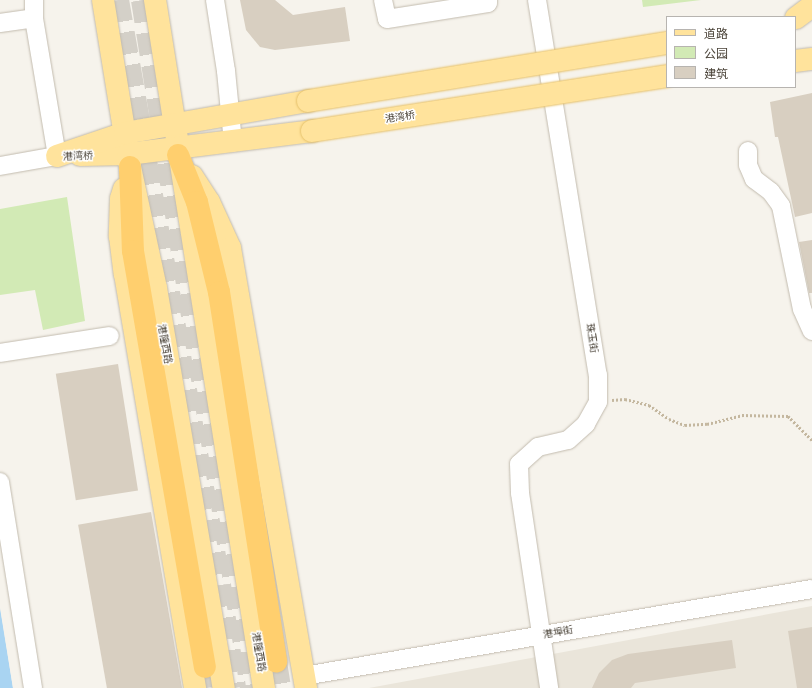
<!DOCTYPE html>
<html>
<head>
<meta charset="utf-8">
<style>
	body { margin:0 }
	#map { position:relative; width:812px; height:688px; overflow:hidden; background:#f6f3ec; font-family:Figtree,"Noto Sans SC",sans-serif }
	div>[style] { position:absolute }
	.residential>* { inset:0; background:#eae5da }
	.green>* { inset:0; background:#d2eab5 }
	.water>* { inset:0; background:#a9d4f2 }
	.pier>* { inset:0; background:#f6f3ec }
	.building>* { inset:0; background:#d8cfc1; transform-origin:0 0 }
	.highway-tunnel>* { height:22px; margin-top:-11px; transform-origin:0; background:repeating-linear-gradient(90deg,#d4d0c8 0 22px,transparent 0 33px) }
	.path>* { height:2.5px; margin-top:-1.25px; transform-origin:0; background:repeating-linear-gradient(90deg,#c4b79f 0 2px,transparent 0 4px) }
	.roads { filter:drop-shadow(0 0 1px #c2bbae) drop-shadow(0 0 1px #c2bbae) }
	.minor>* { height:18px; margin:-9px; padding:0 9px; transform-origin:9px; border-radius:9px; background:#fff }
	.major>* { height:22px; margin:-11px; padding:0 11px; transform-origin:11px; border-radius:11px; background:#ffe39c }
	.highway>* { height:22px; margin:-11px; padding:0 11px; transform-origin:11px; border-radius:11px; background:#ffcf6e }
	.bridges { filter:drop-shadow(0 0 1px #e6c16a) drop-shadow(0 0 1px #e6c16a) }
	.major-bridge>* { height:22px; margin:-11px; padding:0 11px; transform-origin:11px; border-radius:11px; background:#ffe39c }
	span { translate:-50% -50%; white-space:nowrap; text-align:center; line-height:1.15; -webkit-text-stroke:3px #fff; paint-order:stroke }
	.street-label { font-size:10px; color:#4b4439 }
	.legend { position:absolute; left:666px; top:16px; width:130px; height:72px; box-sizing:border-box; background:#fff; border:1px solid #b7b4b0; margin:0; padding:5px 7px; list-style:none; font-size:12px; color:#4b4439 }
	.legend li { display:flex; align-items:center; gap:8px; height:20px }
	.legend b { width:20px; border:1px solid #b7b4b0 }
</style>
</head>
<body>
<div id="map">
	<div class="residential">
		<div style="clip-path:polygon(812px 606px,812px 688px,369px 688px)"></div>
	</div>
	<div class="green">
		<div style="clip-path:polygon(642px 0,701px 0,643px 7px)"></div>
		<div style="clip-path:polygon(67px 197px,85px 321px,43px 330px,35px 290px,0 295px,0 209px)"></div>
	</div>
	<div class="water">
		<div style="clip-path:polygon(0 608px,13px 688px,0 688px)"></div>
	</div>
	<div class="pier">
		<div style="clip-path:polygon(0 606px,2px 608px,15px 688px,13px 688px)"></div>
	</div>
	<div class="building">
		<div style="clip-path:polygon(240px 0,275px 0,293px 15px,345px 7px,350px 41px,275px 50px,260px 47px,246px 30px)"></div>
		<div style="clip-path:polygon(812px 93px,812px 213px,795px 217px,778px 137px,775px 137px,770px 102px)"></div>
		<div style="clip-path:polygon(812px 240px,812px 293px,809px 293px,799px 242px)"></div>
		<div style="left:118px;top:364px;width:128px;height:63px;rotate:81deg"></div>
		<div style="left:151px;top:512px;width:179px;height:74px;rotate:80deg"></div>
		<div style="clip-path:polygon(812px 627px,812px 688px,797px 688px,788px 631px)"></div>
		<div style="clip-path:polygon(732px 640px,736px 668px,635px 683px,631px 688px,592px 688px,599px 673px,612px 660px,628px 654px)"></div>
	</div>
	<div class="highway-tunnel">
		<div style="left:118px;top:0;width:594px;rotate:80.11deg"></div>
		<div style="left:220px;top:585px;width:104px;rotate:81.7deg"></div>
		<div style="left:142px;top:0;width:697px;rotate:81deg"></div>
		<div style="left:276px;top:662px;width:26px;rotate:81deg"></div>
		<div style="left:205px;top:667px;width:21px;rotate:82deg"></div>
	</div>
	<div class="path">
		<div style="left:612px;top:400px;width:13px;rotate:-4deg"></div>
		<div style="left:625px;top:399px;width:25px;rotate:14deg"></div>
		<div style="left:649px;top:405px;width:24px;rotate:35deg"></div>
		<div style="left:669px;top:419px;width:17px;rotate:21deg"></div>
		<div style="left:685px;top:425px;width:22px;rotate:-3deg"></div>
		<div style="left:707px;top:424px;width:36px;rotate:-14deg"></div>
		<div style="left:742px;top:415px;width:46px;rotate:1.2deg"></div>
		<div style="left:788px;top:416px;width:34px;rotate:45deg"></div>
	</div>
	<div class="roads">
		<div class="minor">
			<div style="left:215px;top:0;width:72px;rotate:81.2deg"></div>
			<div style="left:226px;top:71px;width:72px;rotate:84.4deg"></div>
			<div style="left:383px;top:0;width:19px;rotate:78deg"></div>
			<div style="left:387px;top:19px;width:102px;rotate:-9deg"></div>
			<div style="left:488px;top:3px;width:3px;rotate:-90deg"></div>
			<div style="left:537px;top:0;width:380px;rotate:80.8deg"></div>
			<div style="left:598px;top:375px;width:27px;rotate:90deg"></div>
			<div style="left:598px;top:402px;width:25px;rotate:119deg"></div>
			<div style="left:586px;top:424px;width:24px;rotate:138deg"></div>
			<div style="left:568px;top:440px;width:31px;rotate:167deg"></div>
			<div style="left:538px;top:447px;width:25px;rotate:138deg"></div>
			<div style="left:519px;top:464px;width:29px;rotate:88deg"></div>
			<div style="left:520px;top:493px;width:197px;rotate:81.5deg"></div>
			<div style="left:0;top:23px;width:34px;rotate:-8deg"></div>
			<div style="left:748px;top:151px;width:14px;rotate:90deg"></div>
			<div style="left:748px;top:165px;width:15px;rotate:67deg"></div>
			<div style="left:754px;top:179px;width:21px;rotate:37deg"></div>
			<div style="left:771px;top:192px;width:17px;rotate:54deg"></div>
			<div style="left:781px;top:206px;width:105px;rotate:78.5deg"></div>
			<div style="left:802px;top:309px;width:24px;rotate:66deg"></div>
			<div style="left:0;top:166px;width:58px;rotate:-10deg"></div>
			<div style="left:57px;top:156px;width:140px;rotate:-99.5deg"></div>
			<div style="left:34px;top:18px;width:18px;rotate:-90deg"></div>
			<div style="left:0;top:353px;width:111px;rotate:-8.8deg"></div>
			<div style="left:0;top:482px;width:209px;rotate:80.9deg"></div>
			<div style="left:304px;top:676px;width:515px;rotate:-9.72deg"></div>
		</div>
		<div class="major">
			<div style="left:103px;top:0;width:169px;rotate:80.8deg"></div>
			<div style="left:130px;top:167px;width:124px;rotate:77.9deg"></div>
			<div style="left:156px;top:288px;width:406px;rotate:80.4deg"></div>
			<div style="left:155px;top:0;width:697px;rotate:81deg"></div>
			<div style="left:796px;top:18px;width:20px;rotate:-37deg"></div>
			<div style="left:795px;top:61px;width:17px;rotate:-7deg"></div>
			<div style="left:80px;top:155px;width:48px;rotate:-1.2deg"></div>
			<div style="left:128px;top:154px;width:185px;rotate:-7.1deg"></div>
			<div style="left:57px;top:156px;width:72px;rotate:-18.7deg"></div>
			<div style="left:125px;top:133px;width:186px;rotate:-9.9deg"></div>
			<div style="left:192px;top:176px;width:31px;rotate:57deg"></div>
			<div style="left:209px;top:202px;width:51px;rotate:65.5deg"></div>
			<div style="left:230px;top:248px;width:447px;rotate:80.2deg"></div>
			<div style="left:124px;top:189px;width:10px;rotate:107deg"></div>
			<div style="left:121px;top:199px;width:37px;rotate:92deg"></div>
			<div style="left:120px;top:236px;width:38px;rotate:83deg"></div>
			<div style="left:125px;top:274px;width:420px;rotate:80.4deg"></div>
		</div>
		<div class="highway">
			<div style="left:178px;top:155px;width:51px;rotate:68deg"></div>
			<div style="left:197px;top:202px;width:93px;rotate:76.3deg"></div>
			<div style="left:219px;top:292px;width:374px;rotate:81.2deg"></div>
			<div style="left:130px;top:167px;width:84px;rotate:88deg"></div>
			<div style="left:133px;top:251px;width:422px;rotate:80.2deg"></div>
		</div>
	</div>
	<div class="bridges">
		<div class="major-bridge">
			<div style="left:308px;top:101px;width:364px;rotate:-9.2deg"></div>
			<div style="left:312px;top:131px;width:359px;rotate:-8.8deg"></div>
		</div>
	</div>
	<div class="street-label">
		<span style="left:400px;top:117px;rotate:-9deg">港湾桥</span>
		<span style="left:78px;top:156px;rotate:-2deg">港湾桥</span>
		<span style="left:592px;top:338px;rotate:81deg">珠玉街</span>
		<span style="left:165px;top:344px;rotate:80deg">港隆西路</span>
		<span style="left:558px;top:632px;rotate:-10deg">港埠街</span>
		<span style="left:259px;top:652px;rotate:81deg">港隆西路</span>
	</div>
	<ul class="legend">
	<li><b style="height:5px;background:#ffe39c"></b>道路</li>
	<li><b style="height:11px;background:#d2eab5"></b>公园</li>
	<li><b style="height:11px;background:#d8cfc1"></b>建筑</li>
	</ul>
</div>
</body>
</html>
